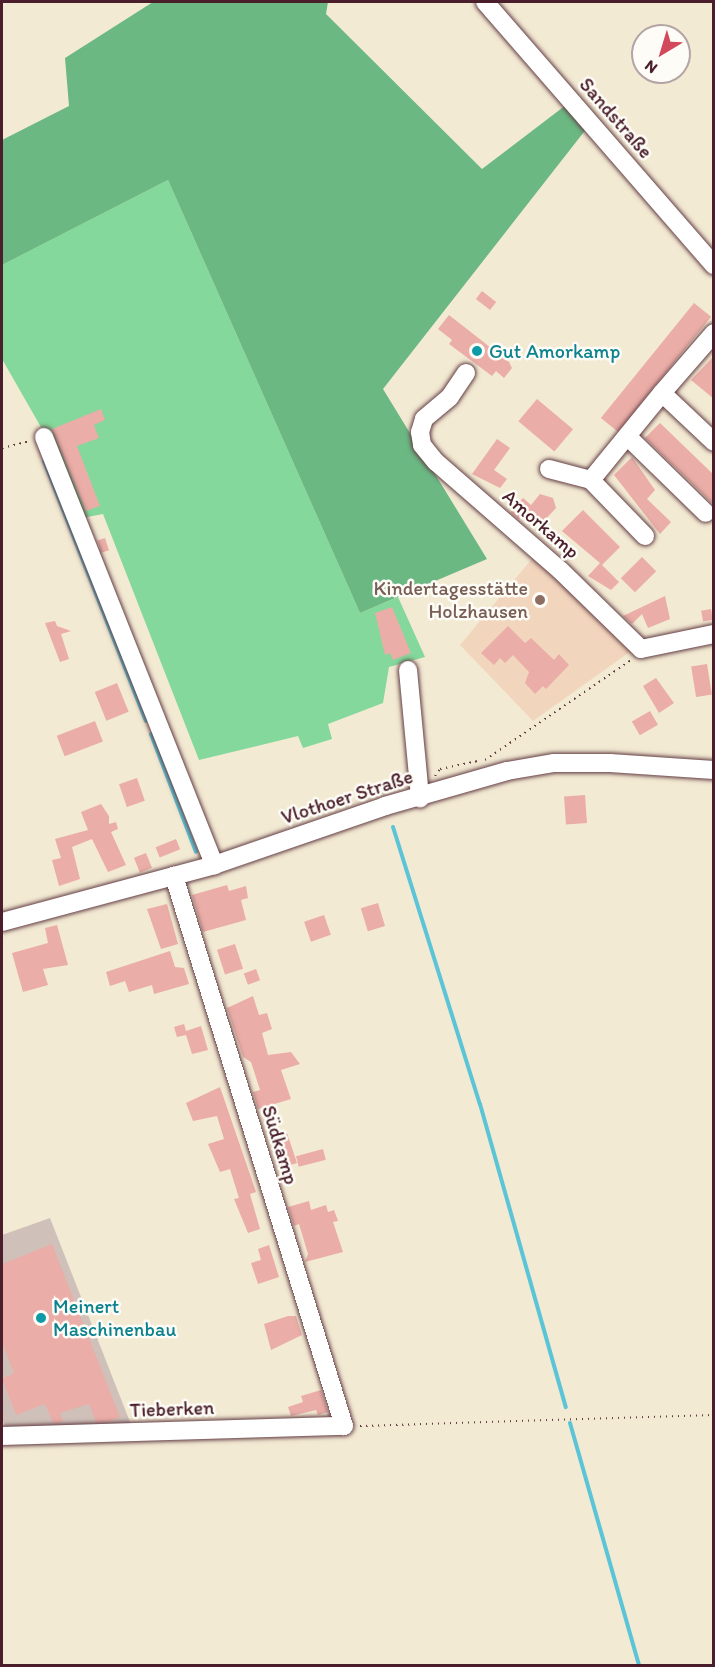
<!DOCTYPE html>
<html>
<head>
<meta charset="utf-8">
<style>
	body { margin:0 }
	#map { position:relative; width:715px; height:1667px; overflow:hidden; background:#f3ead3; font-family:Itim,sans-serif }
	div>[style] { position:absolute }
	.built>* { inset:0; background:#f2d5bd }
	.industrial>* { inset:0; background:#cfc1ba }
	.green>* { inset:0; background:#84d89b }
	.forest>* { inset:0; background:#6bb883 }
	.stream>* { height:4px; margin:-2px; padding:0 2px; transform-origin:2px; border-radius:2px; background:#5bc4d7 }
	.building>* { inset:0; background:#eaada7; transform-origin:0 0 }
	.path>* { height:2px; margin-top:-1px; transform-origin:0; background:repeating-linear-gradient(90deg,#633d44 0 1.5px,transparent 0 6px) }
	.roads { filter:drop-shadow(0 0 2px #633d44) drop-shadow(0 0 2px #633d44) }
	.minor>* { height:18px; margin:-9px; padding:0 9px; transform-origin:9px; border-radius:9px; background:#fff }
	.dots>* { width:16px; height:16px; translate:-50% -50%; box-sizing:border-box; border:3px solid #fdfcf7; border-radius:50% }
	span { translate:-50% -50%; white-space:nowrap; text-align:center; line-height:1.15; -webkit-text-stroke:5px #fdfcf7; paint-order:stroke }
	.street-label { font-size:20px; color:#4a1f2b }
	.culture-label { font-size:20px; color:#0d838f }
	.left { translate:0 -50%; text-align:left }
	.education-label { font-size:20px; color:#785e54 }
	.right { translate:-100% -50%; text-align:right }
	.frame { position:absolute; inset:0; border:3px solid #4a1f2b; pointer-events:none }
	.north { position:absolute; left:631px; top:24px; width:60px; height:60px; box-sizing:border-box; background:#fdfcf7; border:2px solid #b5a4a5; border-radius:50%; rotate:218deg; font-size:16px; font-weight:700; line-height:24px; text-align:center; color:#4a1f2b }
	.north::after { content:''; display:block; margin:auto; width:21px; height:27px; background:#d1495b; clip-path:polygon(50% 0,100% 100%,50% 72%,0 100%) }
</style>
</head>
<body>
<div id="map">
	<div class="built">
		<div style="clip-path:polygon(535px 555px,634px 649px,533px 721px,460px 645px)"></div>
	</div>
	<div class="industrial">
		<div style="clip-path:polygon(50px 1218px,132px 1427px,7px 1431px,2px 1418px,2px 1235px)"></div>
	</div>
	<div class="green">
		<div style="clip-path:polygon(168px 180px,360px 613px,398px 597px,425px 657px,389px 667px,383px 703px,328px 724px,332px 739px,303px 748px,298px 736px,199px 760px,103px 514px,82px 518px,47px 428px,42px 429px,2px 359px,2px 265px)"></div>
	</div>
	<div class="forest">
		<div style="clip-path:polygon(153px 2px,328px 2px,326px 14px,482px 169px,566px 105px,587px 128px,383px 389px,487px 559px,360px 613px,168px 180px,2px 265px,2px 140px,69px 106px,65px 58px)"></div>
	</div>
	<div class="stream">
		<div style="left:44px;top:461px;width:279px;rotate:68.6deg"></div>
		<div style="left:151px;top:734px;width:126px;rotate:69.1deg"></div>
		<div style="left:393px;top:827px;width:290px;rotate:72.6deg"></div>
		<div style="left:480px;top:1104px;width:315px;rotate:74.2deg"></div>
		<div style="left:570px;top:1423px;width:253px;rotate:74.1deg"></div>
	</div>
	<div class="building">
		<div style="left:482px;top:291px;width:18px;height:10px;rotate:38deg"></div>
		<div style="left:694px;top:303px;width:22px;height:148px;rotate:39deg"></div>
		<div style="clip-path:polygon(449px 315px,509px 362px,512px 368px,504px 378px,496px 371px,492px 376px,449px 344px,452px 340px,438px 329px)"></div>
		<div style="clip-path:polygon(714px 356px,714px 399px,691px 380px)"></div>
		<div style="left:537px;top:399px;width:47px;height:29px;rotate:40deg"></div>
		<div style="clip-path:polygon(101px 409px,105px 420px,94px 425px,99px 438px,77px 446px,100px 506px,86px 511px,52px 429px)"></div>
		<div style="clip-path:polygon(660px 423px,714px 475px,714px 505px,645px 438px)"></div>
		<div style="clip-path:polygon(497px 439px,510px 448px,494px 470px,507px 479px,500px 488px,472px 474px)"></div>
		<div style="clip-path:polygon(632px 457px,655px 490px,647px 499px,671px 522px,660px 534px,614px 475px)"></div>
		<div style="clip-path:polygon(540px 494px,553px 498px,556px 508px,542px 523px,527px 510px)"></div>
		<div style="left:523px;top:498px;width:11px;height:19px;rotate:41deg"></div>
		<div style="clip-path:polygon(583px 510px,620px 547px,602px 565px,619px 582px,611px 590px,588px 576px,600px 563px,562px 531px)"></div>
		<div style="left:105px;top:538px;width:13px;height:8px;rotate:72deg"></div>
		<div style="left:642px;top:557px;width:20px;height:30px;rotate:45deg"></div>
		<div style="clip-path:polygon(665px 596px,670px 619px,648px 628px,642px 614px,632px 624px,623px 616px)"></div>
		<div style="clip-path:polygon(392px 607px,411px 653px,393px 660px,390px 653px,385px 655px,375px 613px)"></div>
		<div style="left:711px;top:609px;width:11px;height:10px;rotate:80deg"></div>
		<div style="clip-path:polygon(55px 621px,57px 626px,71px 631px,61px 634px,69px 659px,60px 662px,45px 623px)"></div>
		<div style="clip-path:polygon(508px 626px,525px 643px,531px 638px,554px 660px,559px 654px,569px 665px,546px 689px,543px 686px,535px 694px,525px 683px,529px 672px,513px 655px,505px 663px,500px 658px,494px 665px,481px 653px)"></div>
		<div style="left:707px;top:664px;width:31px;height:16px;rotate:81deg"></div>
		<div style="clip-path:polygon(656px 678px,674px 703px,659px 713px,643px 686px)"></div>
		<div style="left:117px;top:683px;width:31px;height:24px;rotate:68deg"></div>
		<div style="left:650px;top:711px;width:16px;height:21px;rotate:60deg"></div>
		<div style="left:95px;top:721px;width:22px;height:41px;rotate:69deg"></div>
		<div style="left:137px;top:778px;width:24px;height:19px;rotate:71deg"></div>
		<div style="left:585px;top:795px;width:28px;height:21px;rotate:86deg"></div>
		<div style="clip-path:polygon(101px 804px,109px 816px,109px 824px,116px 822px,118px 829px,111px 832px,126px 865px,108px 872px,92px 839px,72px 847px,80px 879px,59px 886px,52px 860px,61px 858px,55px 839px,88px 830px,81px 812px)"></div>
		<div style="left:176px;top:839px;width:11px;height:22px;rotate:68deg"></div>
		<div style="left:146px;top:853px;width:16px;height:13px;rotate:68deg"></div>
		<div style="clip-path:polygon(227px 885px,229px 891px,246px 886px,248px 898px,241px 900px,246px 920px,203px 932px,192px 895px)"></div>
		<div style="left:378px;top:903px;width:24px;height:18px;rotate:73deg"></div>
		<div style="clip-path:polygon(167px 904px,178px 944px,161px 949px,147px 909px)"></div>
		<div style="left:324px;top:915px;width:21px;height:21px;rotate:71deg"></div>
		<div style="clip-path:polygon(57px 925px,68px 965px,43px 969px,48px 985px,23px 992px,12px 953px,48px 943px,45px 928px)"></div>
		<div style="left:235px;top:944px;width:26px;height:19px;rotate:72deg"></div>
		<div style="clip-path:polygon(170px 951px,175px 967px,184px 968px,189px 984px,154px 994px,152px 985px,129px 992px,125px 981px,110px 986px,106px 972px)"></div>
		<div style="left:256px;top:969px;width:12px;height:13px;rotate:70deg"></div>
		<div style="clip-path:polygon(253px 996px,259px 1015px,267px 1013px,272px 1029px,262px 1033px,268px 1055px,291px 1052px,300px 1064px,281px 1070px,291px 1099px,258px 1109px,253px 1092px,260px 1090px,251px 1062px,243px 1057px,227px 1008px)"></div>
		<div style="clip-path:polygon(184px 1024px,186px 1031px,201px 1026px,208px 1050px,192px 1054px,186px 1035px,177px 1037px,174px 1027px)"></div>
		<div style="clip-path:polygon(220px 1087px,256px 1192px,250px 1194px,260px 1229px,248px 1233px,234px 1199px,239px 1198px,230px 1169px,220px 1172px,208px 1144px,224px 1139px,217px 1116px,193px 1121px,186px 1103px)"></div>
		<div style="clip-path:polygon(287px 1133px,297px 1163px,284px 1167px,271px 1138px)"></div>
		<div style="left:323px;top:1149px;width:11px;height:28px;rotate:75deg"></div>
		<div style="clip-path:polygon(309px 1201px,311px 1210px,326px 1205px,328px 1212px,334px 1210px,338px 1221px,333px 1222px,343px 1252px,305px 1262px,308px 1254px,299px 1224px,294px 1226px,288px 1207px)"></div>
		<div style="clip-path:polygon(52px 1244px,120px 1417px,108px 1422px,96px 1422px,89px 1404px,60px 1413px,63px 1421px,59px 1423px,53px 1423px,45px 1404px,16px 1415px,2px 1379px,14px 1373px,2px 1342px,2px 1264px)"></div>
		<div style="clip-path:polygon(269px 1245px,279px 1277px,258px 1284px,251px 1263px,261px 1260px,258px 1249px)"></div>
		<div style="clip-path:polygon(288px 1316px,296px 1316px,302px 1335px,271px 1350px,264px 1324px)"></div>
		<div style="clip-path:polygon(321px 1390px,328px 1412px,318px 1415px,316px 1410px,291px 1416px,288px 1407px,303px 1402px,301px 1396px)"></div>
	</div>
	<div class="path">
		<div style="left:2px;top:448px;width:29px;rotate:-14deg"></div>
		<div style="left:485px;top:760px;width:177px;rotate:-34.4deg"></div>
		<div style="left:435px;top:776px;width:9px;rotate:-54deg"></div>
		<div style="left:440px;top:769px;width:40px;rotate:-12deg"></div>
		<div style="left:360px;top:1426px;width:354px;rotate:-1.8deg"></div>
	</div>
	<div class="roads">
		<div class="minor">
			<div style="left:485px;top:2px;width:349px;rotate:49deg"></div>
			<div style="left:714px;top:333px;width:79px;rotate:130.9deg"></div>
			<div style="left:662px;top:393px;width:71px;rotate:43.3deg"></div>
			<div style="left:466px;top:373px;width:29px;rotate:124deg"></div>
			<div style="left:450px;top:397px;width:34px;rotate:140deg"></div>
			<div style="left:424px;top:419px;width:14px;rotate:107deg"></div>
			<div style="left:420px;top:432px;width:13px;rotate:81deg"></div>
			<div style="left:422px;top:445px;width:22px;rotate:51deg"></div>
			<div style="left:436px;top:462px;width:164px;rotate:41.1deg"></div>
			<div style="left:560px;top:570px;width:113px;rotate:44.3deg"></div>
			<div style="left:641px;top:649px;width:75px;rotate:-11.6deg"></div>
			<div style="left:627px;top:436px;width:110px;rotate:44.3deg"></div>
			<div style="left:44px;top:437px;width:461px;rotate:68.3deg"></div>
			<div style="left:549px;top:469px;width:43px;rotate:14.7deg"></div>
			<div style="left:645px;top:536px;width:78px;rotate:-134deg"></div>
			<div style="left:591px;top:480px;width:112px;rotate:-50.8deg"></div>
			<div style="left:408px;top:670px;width:129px;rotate:84.6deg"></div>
			<div style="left:2px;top:922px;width:220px;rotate:-15deg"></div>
			<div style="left:214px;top:865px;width:181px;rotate:-19deg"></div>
			<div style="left:385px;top:806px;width:127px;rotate:-16deg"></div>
			<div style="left:507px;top:771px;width:48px;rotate:-9.7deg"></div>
			<div style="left:554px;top:763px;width:56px"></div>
			<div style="left:610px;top:763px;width:104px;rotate:3.9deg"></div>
			<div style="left:2px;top:1436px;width:342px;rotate:-1.7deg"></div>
			<div style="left:344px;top:1426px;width:576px;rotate:-107.18deg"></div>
		</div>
	</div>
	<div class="dots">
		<div style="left:477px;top:351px;background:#0f9aa8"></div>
		<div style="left:540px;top:600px;background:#8d6e63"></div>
		<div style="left:41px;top:1318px;background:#0f9aa8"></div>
	</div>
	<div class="street-label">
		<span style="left:616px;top:118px;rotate:49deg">Sandstraße</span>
		<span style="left:541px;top:524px;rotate:41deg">Amorkamp</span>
		<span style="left:347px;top:797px;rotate:-18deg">Vlothoer Straße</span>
		<span style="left:280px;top:1145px;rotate:73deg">Südkamp</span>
		<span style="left:172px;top:1409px;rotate:-2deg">Tieberken</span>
	</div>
	<div class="culture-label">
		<span class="left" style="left:489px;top:351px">Gut Amorkamp</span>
		<span class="left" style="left:53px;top:1318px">Meinert<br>Maschinenbau</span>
	</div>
	<div class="education-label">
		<span class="right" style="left:528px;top:600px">Kindertagesstätte<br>Holzhausen</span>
	</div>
	<div class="frame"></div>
	<div class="north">N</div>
</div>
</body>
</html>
